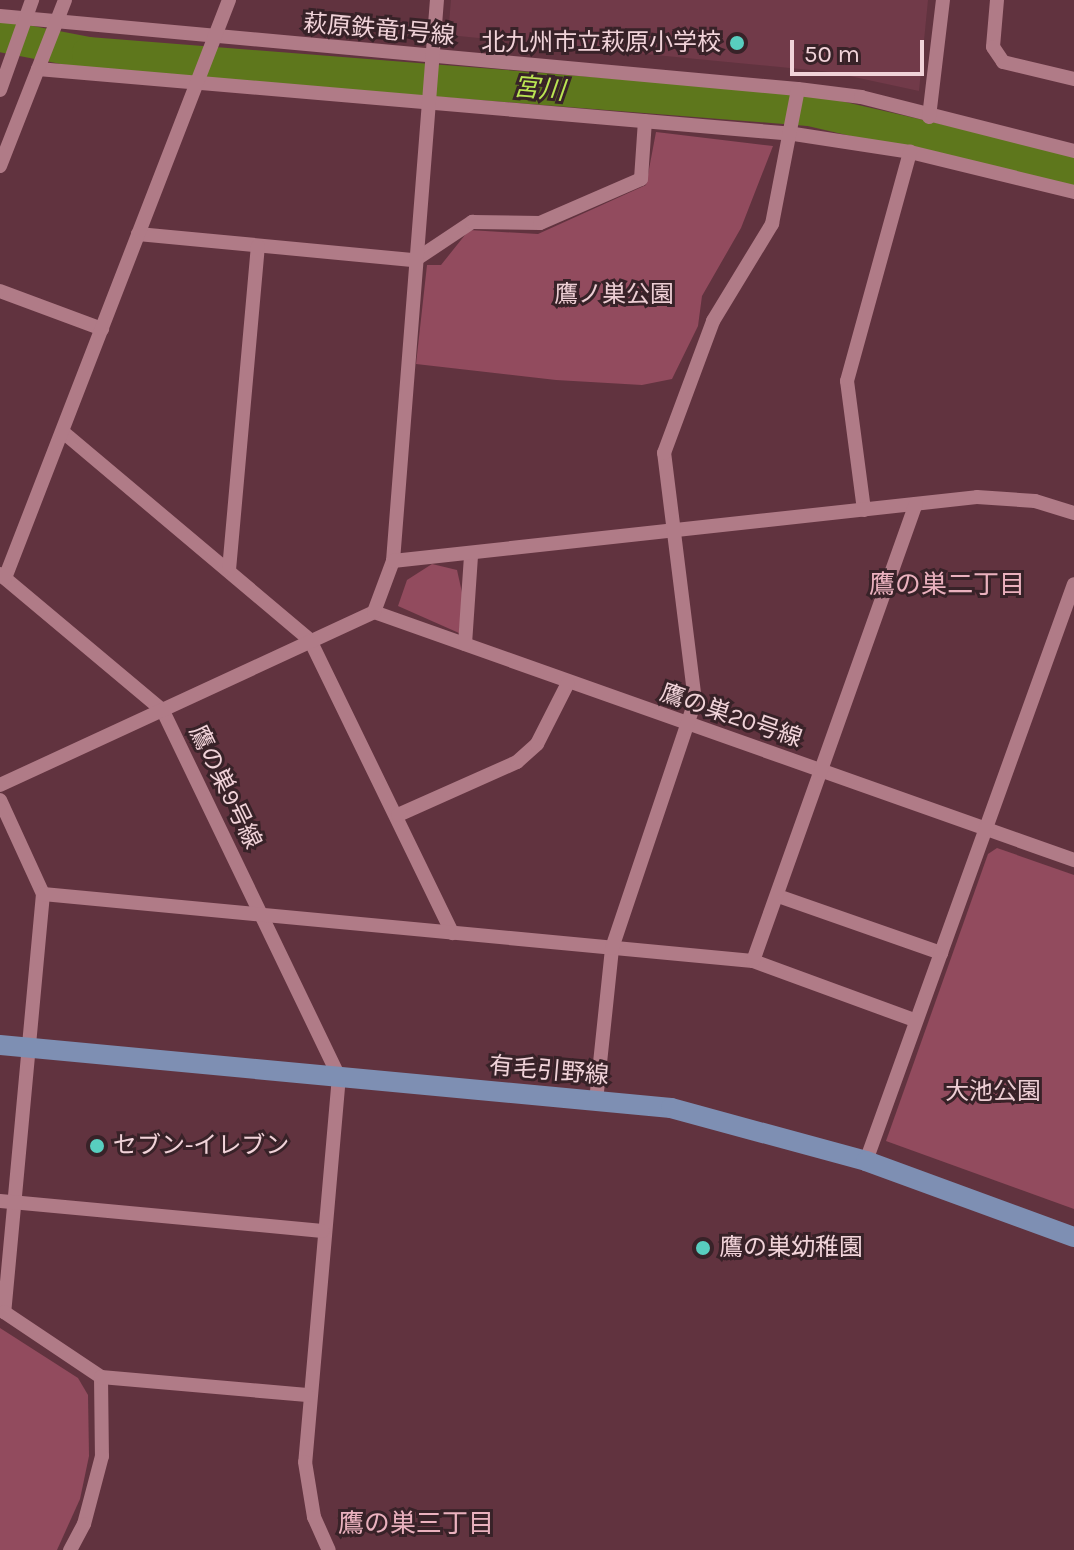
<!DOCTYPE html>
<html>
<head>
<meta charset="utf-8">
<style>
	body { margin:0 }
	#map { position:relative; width:1074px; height:1550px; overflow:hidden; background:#61333f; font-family:Karla,"Noto Sans JP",sans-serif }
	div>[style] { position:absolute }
	.built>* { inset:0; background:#713a49 }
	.green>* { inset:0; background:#924b5e }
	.river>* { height:32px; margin:-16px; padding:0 16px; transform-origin:16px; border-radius:16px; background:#5e771c }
	.minor>* { height:14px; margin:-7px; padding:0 7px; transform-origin:7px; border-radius:7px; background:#b07b87 }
	.major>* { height:20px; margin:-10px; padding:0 10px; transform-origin:10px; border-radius:10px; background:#7e8fb3 }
	.dots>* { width:22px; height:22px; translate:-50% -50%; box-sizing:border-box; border:4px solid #382228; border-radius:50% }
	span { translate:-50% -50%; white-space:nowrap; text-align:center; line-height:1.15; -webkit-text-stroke:6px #382228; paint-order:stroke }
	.street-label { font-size:24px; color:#f1d3d9 }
	.poi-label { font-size:24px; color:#f1d3d9 }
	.right { translate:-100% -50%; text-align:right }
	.left { translate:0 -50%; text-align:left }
	.park-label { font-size:24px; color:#edced4 }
	.water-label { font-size:26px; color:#bbe653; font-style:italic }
	.neighbourhood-label { font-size:26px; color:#eab1be }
	.scale { position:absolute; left:790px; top:40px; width:134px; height:36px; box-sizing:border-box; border:4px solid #f1d3d9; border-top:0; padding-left:10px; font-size:24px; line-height:28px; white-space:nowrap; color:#f1d3d9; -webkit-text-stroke:6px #382228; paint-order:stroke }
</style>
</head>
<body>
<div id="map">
	<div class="built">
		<div style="clip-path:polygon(451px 0,928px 0,919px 91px,831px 72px,448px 35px)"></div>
	</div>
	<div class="green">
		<div style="clip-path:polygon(656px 132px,773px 146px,741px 228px,702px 296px,698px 326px,672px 379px,642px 385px,556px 380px,416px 364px,427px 265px,441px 265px,469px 230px,538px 234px,646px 185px)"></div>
		<div style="clip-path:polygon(432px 564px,457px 570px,463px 597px,459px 633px,398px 606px,407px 580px)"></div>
		<div style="clip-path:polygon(997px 848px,1074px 875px,1074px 1209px,886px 1141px,988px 854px)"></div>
		<div style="clip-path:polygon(0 1328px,78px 1378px,88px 1395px,89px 1456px,80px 1499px,57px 1550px,0 1550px)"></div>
	</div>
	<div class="river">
		<div style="left:0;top:36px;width:90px;rotate:10.9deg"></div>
		<div style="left:88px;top:53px;width:723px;rotate:4.52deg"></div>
		<div style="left:809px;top:110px;width:272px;rotate:13deg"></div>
	</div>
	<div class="minor">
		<div style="left:997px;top:0;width:47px;rotate:94.9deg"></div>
		<div style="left:993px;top:47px;width:18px;rotate:56deg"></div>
		<div style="left:1003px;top:62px;width:73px;rotate:13.5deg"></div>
		<div style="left:0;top:16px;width:801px;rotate:5.23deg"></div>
		<div style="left:798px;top:89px;width:64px;rotate:7.2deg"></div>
		<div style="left:861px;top:97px;width:220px;rotate:14.2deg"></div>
		<div style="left:38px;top:69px;width:759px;rotate:4.91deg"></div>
		<div style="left:794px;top:134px;width:117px;rotate:8.8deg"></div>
		<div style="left:910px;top:152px;width:169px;rotate:13.7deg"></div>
		<div style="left:0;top:90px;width:96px;rotate:-70.4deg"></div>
		<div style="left:929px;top:117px;width:118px;rotate:-83.2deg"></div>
		<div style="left:0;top:166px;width:178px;rotate:-68.6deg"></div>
		<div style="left:138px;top:234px;width:278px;rotate:5.4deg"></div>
		<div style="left:415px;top:260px;width:69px;rotate:-33.7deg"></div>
		<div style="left:472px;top:222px;width:68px;rotate:0.8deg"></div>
		<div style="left:540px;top:223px;width:110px;rotate:-23.5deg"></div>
		<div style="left:641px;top:179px;width:58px;rotate:-86.1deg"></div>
		<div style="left:0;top:291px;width:109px;rotate:20.4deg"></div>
		<div style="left:63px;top:432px;width:323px;rotate:40.1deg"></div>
		<div style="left:310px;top:640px;width:326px;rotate:64.1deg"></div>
		<div style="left:864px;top:510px;width:130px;rotate:-97.5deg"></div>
		<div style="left:847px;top:381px;width:238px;rotate:-74.6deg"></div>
		<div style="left:393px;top:561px;width:563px;rotate:-85.52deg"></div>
		<div style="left:229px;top:570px;width:325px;rotate:-84.9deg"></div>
		<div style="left:0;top:574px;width:213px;rotate:40deg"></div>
		<div style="left:163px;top:711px;width:405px;rotate:64.3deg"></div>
		<div style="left:339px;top:1076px;width:387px;rotate:95deg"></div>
		<div style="left:305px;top:1462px;width:56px;rotate:80.7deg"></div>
		<div style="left:314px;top:1517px;width:36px;rotate:66deg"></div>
		<div style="left:5px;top:578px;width:620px;rotate:-68.82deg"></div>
		<div style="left:374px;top:612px;width:743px;rotate:19.51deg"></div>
		<div style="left:465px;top:644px;width:89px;rotate:-86.1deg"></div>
		<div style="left:0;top:785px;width:412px;rotate:-24.8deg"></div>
		<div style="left:374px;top:612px;width:54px;rotate:-69.6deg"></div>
		<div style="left:393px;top:561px;width:587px;rotate:-6.25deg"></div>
		<div style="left:977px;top:497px;width:58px;rotate:3.9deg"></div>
		<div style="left:1035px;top:501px;width:41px;rotate:17.1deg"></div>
		<div style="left:0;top:800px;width:103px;rotate:65.4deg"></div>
		<div style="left:43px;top:894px;width:420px;rotate:95.3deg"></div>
		<div style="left:398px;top:815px;width:130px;rotate:-24deg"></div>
		<div style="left:517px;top:762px;width:27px;rotate:-42deg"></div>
		<div style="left:537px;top:744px;width:68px;rotate:-63.1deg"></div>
		<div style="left:43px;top:894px;width:713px;rotate:5.39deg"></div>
		<div style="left:753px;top:961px;width:171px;rotate:20.1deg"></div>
		<div style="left:778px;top:896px;width:173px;rotate:19.3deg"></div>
		<div style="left:753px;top:961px;width:485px;rotate:-70.4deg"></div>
		<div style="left:596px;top:1101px;width:154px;rotate:-84deg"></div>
		<div style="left:612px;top:948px;width:261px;rotate:-71.4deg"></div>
		<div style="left:695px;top:701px;width:250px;rotate:-97.1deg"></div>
		<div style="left:664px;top:453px;width:141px;rotate:-69.6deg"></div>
		<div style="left:713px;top:321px;width:114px;rotate:-58.7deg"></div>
		<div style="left:772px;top:224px;width:137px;rotate:-79.1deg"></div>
		<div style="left:866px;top:1161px;width:613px;rotate:-70.18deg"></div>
		<div style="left:0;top:1201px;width:324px;rotate:5.3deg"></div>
		<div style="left:4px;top:1312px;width:117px;rotate:33.8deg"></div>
		<div style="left:101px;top:1377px;width:79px;rotate:89.3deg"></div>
		<div style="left:102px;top:1456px;width:70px;rotate:104.8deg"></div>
		<div style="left:84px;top:1524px;width:30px;rotate:118deg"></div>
		<div style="left:101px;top:1377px;width:207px;rotate:5deg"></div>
	</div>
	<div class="major">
		<div style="left:0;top:1045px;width:674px;rotate:5.36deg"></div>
		<div style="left:671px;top:1108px;width:202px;rotate:15.2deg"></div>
		<div style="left:866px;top:1161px;width:221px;rotate:20.1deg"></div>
	</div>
	<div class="dots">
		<div style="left:737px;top:43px;background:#58cebf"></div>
		<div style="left:97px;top:1146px;background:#58cebf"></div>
		<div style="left:703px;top:1248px;background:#58cebf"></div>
	</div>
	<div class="street-label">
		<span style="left:379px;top:30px;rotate:5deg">萩原鉄竜1号線</span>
		<span style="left:731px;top:716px;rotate:19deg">鷹の巣20号線</span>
		<span style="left:225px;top:787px;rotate:64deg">鷹の巣9号線</span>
		<span style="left:549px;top:1071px;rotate:5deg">有毛引野線</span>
	</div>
	<div class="poi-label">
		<span class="right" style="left:721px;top:43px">北九州市立萩原小学校</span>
		<span class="left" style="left:113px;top:1146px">セブン-イレブン</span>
		<span class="left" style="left:719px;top:1248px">鷹の巣幼稚園</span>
	</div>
	<div class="park-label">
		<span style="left:614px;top:295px">鷹ノ巣公園</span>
		<span style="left:993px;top:1092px">大池公園</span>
	</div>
	<div class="water-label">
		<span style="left:539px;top:89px;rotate:5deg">宮川</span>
	</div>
	<div class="neighbourhood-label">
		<span style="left:947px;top:585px">鷹の巣二丁目</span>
		<span style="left:416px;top:1524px">鷹の巣三丁目</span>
	</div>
	<div class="scale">50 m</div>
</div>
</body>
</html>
